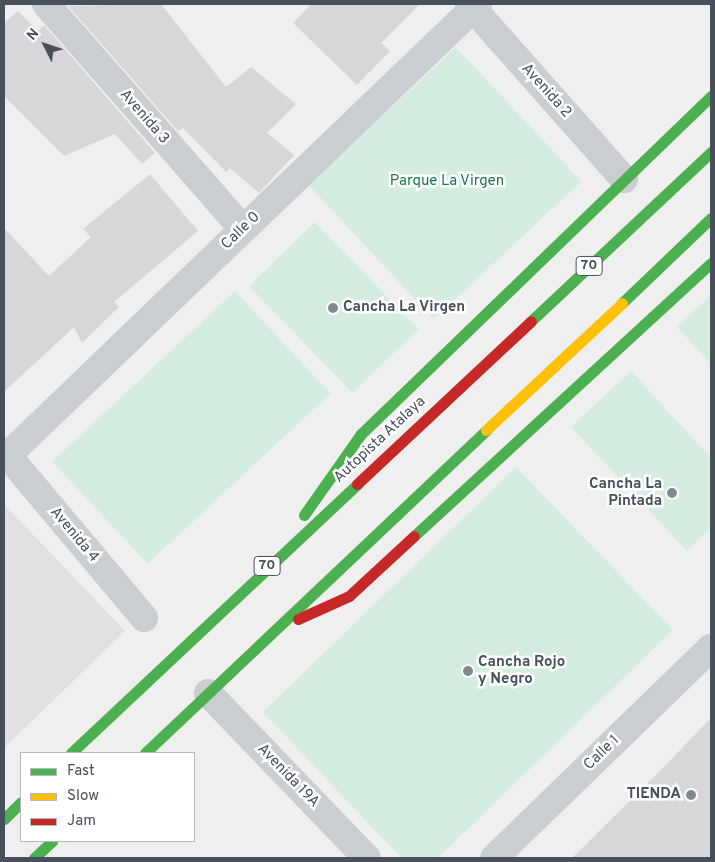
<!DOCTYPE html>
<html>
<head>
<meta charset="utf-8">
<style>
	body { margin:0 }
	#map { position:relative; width:715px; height:862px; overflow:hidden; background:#f0efef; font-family:Overpass,sans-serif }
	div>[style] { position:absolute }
	.education>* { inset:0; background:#e2e0e1 }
	.green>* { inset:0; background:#d5ede0; transform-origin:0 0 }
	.building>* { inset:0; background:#d7d7d9 }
	.street>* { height:28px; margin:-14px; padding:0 14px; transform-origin:14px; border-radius:14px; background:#cbced0 }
	.fast>* { height:11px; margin:-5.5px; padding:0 5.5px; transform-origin:5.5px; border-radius:5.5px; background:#4caf50 }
	.slow>* { height:11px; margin:-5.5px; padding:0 5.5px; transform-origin:5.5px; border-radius:5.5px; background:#ffc107 }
	.jam>* { height:11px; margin:-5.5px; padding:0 5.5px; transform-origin:5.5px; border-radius:5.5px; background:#c62828 }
	.dots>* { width:14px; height:14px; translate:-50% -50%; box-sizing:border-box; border:2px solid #fff; border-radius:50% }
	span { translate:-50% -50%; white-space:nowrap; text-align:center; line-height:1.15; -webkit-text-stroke:5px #fff; paint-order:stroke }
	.shield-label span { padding:1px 4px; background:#fff; border:1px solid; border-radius:4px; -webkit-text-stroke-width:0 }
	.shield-label { font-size:14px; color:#47505b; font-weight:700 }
	.street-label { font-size:15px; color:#47505b }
	.park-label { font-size:15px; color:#1c7850 }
	.poi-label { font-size:15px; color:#47505b; font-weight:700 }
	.left { translate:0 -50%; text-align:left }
	.right { translate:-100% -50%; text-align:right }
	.frame { position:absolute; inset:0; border:5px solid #47505b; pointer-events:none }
	.legend { position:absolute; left:20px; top:752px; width:175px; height:90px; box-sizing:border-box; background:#fff; border:1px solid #b5b9bd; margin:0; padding:6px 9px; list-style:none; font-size:15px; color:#47505b }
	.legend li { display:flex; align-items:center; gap:10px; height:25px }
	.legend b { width:25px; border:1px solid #b5b9bd }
	.north { position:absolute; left:20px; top:20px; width:50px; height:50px; -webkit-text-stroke:4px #fff; paint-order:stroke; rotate:311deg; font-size:14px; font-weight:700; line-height:20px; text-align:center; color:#47505b }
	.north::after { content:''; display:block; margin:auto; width:18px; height:22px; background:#47505b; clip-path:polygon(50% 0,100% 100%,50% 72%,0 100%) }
</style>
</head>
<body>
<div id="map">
	<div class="education">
		<div style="clip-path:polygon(4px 504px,125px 631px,4px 748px)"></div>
	</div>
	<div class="green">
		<div style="left:456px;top:47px;width:184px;height:202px;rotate:47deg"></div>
		<div style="left:315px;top:222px;width:149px;height:92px;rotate:46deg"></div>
		<div style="left:235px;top:291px;width:140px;height:250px;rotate:47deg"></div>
		<div style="clip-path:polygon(711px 295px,711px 364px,677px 327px)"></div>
		<div style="clip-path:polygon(631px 371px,711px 458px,711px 527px,687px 551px,571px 427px)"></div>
		<div style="clip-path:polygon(516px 467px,673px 630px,438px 858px,401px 858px,263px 712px)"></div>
	</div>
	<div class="building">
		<div style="clip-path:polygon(161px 4px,226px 87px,251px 67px,296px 104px,267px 133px,294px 155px,259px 193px,230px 168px,226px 172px,183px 128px,178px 131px,68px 6px)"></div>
		<div style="clip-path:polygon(311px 4px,420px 4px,381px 43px,390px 51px,357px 85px,293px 23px)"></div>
		<div style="clip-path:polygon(18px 11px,38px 31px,44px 25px,155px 153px,142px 164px,115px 134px,64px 156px,4px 96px,4px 23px)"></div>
		<div style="clip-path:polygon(150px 174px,198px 231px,114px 302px,119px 307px,82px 343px,74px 327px,4px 392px,4px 228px,49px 276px,91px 237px,83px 229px)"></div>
		<div style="clip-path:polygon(711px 718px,711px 858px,572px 858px,654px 777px)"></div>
	</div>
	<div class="street">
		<div style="left:46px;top:4px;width:299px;rotate:48.8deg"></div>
		<div style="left:469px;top:4px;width:234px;rotate:48.5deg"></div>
		<div style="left:4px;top:451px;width:218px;rotate:50deg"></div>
		<div style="left:4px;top:459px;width:657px;rotate:-43.83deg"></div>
		<div style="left:208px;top:693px;width:229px;rotate:46.1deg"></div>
		<div style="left:494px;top:858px;width:302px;rotate:-44.1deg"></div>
	</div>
	<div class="fast">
		<div style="left:622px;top:303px;width:123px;rotate:-43.7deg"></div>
		<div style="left:531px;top:321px;width:247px;rotate:-43.2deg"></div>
		<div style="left:304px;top:515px;width:99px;rotate:-54.9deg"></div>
		<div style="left:361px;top:434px;width:487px;rotate:-44deg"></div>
		<div style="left:414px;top:536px;width:403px;rotate:-42.6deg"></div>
		<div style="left:71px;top:753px;width:393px;rotate:-43.2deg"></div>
		<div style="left:145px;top:753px;width:470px;rotate:-43.4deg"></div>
		<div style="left:4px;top:819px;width:24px;rotate:-45deg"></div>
		<div style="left:34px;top:858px;width:25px;rotate:-43deg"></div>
	</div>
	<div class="slow">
		<div style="left:486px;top:430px;width:186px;rotate:-43deg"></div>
	</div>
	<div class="jam">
		<div style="left:357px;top:484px;width:238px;rotate:-43.1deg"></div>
		<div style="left:298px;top:619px;width:56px;rotate:-24.3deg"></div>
		<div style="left:349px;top:596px;width:88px;rotate:-42.7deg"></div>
	</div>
	<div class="dots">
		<div style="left:333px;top:308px;background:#82888f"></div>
		<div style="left:672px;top:493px;background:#82888f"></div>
		<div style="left:468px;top:671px;background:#82888f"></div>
		<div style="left:691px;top:795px;background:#82888f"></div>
	</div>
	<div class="shield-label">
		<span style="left:589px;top:266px">70</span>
		<span style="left:267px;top:566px">70</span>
	</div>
	<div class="street-label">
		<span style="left:546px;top:91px;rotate:48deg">Avenida 2</span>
		<span style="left:144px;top:117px;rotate:49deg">Avenida 3</span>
		<span style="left:241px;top:231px;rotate:-44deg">Calle 0</span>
		<span style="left:380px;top:440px;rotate:-43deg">Autopista Atalaya</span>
		<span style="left:74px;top:535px;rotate:50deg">Avenida 4</span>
		<span style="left:602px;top:753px;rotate:-44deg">Calle 1</span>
		<span style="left:288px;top:776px;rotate:46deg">Avenida 19A</span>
	</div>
	<div class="park-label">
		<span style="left:447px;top:182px">Parque La Virgen</span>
	</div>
	<div class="poi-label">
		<span class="left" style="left:343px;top:308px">Cancha La Virgen</span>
		<span class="right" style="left:662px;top:493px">Cancha La<br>Pintada</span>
		<span class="left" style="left:478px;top:671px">Cancha Rojo<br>y Negro</span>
		<span class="right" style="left:681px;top:795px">TIENDA</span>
	</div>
	<div class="frame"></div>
	<ul class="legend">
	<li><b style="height:6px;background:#4caf50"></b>Fast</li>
	<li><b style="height:6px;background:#ffc107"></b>Slow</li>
	<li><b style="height:6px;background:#c62828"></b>Jam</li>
	</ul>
	<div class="north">N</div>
</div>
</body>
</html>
